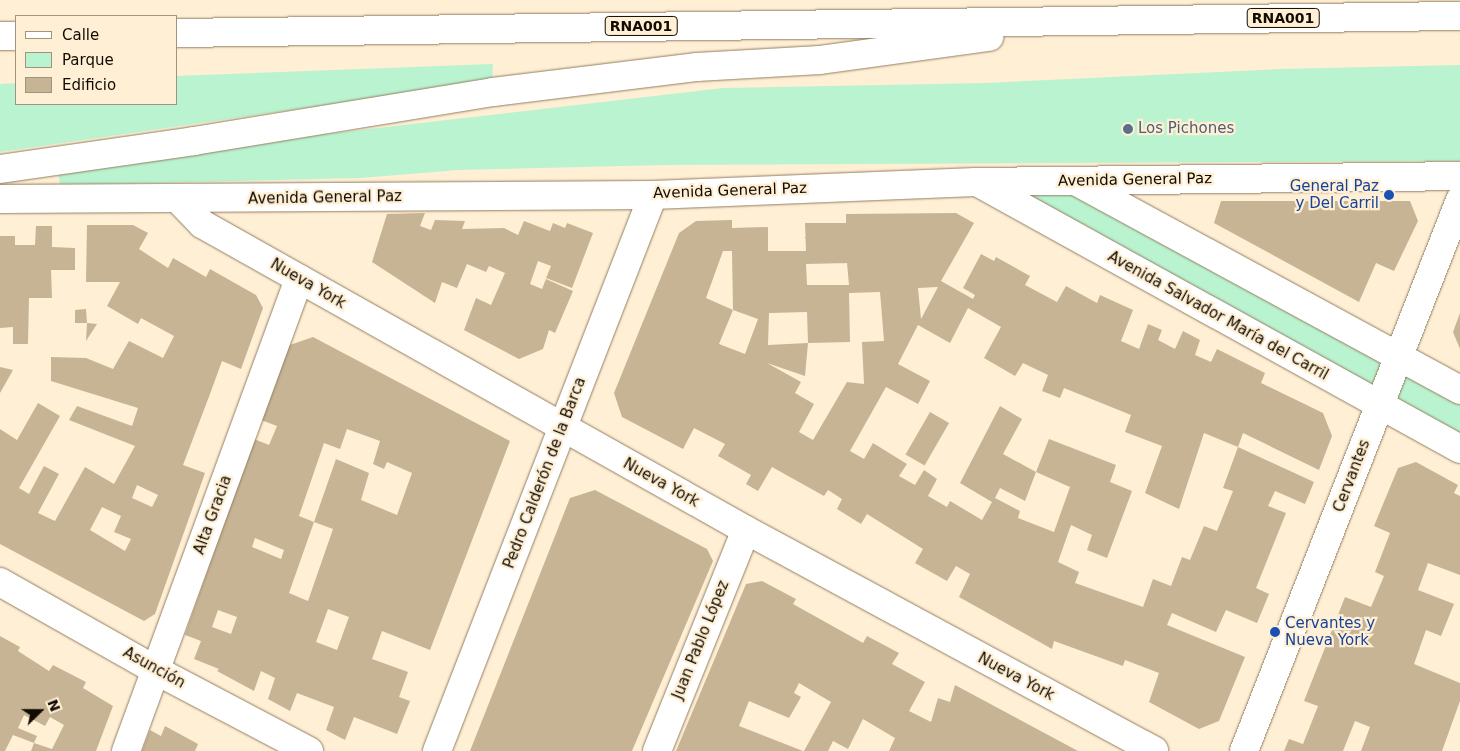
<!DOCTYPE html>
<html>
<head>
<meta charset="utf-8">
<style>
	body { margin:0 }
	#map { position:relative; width:1460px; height:751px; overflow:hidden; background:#ffefd4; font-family:"DejaVu Sans",sans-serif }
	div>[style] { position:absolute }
	.green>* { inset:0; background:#baf3cf }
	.building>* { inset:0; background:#c7b494; transform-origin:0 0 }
	.roads { filter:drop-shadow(0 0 1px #917f61) drop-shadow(0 0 1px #917f61) }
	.minor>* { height:28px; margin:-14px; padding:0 14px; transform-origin:14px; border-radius:14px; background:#fff }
	.highway>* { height:28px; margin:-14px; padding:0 14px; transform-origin:14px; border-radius:14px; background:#fff }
	.dots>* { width:14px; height:14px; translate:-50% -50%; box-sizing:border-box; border:2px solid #ffefd4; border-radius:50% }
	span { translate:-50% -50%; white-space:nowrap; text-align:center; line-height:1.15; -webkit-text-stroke:4.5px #ffefd4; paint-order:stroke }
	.shield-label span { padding:1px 4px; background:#ffefd4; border:1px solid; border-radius:4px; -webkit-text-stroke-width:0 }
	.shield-label { font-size:14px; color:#110b02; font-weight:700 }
	.service-label { font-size:15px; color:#4e5e75 }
	.left { translate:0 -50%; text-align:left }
	.street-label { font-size:15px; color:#110b02 }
	.transit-label { font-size:15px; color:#164399 }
	.right { translate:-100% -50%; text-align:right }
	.legend { position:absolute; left:15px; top:15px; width:162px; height:90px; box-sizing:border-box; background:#ffefd4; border:1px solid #a09480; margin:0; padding:6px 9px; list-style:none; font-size:15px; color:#110b02 }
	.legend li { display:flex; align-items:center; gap:10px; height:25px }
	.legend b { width:25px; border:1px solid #a09480 }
	.north { position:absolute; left:15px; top:686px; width:50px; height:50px; -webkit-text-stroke:4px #ffefd4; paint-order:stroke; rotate:68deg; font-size:14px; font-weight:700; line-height:20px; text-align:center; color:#110b02 }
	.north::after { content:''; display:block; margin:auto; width:18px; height:22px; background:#110b02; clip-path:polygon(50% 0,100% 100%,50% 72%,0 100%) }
</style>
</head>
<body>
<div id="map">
	<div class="green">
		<div style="clip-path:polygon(493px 64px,492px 81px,0 152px,0 84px,16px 83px,16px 104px,176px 104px,176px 76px)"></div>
		<div style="clip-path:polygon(1460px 65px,1460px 161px,664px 165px,458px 170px,361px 178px,60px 185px,58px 172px,196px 149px,723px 88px,987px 83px,1280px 69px)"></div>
		<div style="clip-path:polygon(1074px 180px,1460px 390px,1460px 449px,976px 182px)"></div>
	</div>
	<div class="building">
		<div style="clip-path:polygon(1221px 201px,1410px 201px,1418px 221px,1394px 271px,1376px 263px,1359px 302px,1214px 223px)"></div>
		<div style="clip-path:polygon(425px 213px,420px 226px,431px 230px,435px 220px,465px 221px,462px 229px,504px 228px,518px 235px,524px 221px,550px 231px,553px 223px,565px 228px,567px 223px,593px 233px,572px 288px,546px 278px,551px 266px,538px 261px,530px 284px,542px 289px,546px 279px,573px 291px,555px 333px,549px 330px,543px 349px,519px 359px,464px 330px,476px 298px,491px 305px,505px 273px,489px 266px,486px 272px,467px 264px,457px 288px,442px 282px,435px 303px,372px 262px,387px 214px)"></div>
		<div style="clip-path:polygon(evenodd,956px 213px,974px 223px,941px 281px,973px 299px,975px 295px,963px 288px,981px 254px,994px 261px,996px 257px,1030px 276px,1025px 285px,1057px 302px,1066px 286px,1097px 303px,1100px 295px,1133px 310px,1121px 341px,1139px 349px,1148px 324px,1162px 330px,1158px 340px,1175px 349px,1183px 331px,1200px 340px,1195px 355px,1211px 362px,1217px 349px,1265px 373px,1261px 383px,1323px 413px,1332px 436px,1319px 470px,1243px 433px,1238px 447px,1204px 433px,1179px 509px,1145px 493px,1162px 446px,1125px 432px,1131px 415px,1064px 388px,1060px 398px,1042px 391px,1048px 375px,1023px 363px,1015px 376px,984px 358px,1001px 327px,968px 308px,950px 343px,918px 325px,898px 364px,930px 381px,918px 404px,886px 387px,850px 451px,864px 459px,873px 443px,907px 464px,899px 476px,915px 485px,924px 470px,937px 479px,928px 496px,947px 507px,950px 501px,982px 520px,992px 502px,960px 483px,1000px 406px,1022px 419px,1003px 454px,1036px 472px,1025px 501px,1000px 488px,995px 498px,1020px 511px,1018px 518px,1054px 532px,1070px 487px,1036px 472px,1049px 439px,1116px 465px,1110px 482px,1132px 491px,1107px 558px,1087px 550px,1092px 535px,1071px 525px,1058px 562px,1079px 572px,1075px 583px,1143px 607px,1153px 579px,1171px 586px,1182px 557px,1190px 560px,1204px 526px,1217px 531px,1233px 491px,1223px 488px,1238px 447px,1314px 482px,1305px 504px,1275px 491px,1268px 506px,1286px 513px,1256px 588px,1269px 594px,1257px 623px,1226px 610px,1216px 632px,1172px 613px,1167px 625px,1245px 657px,1219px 721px,1199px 729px,1149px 702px,1159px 673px,1125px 660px,1123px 666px,1054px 641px,1052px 649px,959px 597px,970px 574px,956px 566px,947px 581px,915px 563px,923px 549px,867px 514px,861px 524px,837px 509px,842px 499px,828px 490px,824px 496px,772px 467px,758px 491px,746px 484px,751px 475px,718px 456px,725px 444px,694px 428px,683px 449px,622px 417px,614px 393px,679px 233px,696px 221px,732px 220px,732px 228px,768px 227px,768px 251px,806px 251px,805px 223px,846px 223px,846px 214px,956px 213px,723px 251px,732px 251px,733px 310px,706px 298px,723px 251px,956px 213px,847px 263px,849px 285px,807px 285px,806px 264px,847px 263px,956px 213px,938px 287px,921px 319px,918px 288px,938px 287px,956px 213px,880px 292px,884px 341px,862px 342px,864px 384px,847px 382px,813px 440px,799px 432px,814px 404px,795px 393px,801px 382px,767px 363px,805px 376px,808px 343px,768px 345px,769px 313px,807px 312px,808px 343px,850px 342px,849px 293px,880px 292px,956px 213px,733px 310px,758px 319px,745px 354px,719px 344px,733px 310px)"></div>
		<div style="clip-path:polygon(evenodd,87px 225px,133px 225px,148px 233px,139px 249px,168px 268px,173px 258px,206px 277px,210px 269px,256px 295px,263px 308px,241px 369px,222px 361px,210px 394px,183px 465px,205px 473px,155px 614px,144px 621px,0 544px,0 429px,17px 440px,38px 403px,60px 416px,19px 488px,29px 494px,44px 466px,59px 474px,38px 513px,55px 521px,85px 467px,114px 484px,135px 446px,69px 420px,77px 406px,132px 426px,138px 408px,51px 381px,51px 357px,86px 358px,113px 369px,129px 341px,163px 358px,174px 336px,141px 318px,138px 324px,107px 306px,120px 282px,86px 282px,87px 225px,137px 485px,158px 495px,152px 507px,132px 498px,137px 485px,87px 225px,102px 507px,121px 516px,114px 532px,131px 539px,125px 551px,90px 530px,102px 507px)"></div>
		<div style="clip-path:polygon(36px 226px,52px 226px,52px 247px,75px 248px,75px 270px,51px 270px,52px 298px,29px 298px,28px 344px,13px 344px,13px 327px,0 328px,0 236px,15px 236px,15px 245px,35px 245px)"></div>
		<div style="clip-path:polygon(86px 309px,87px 323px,75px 323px,75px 310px)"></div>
		<div style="clip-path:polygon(1460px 313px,1460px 349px,1453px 332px)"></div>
		<div style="clip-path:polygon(87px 323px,97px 324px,86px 341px)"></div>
		<div style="clip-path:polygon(evenodd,313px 337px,510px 441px,430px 650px,382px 631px,372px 659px,408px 672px,399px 697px,410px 701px,397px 734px,354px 717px,345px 740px,326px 730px,334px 707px,297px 693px,290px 711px,268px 699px,275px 678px,261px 671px,254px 691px,217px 671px,219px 669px,194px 659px,201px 641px,185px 635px,254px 439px,269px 445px,277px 426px,261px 420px,287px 346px,313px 337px,347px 429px,380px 441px,373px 464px,384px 469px,387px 462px,412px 473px,397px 515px,361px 500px,369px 473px,336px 459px,314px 522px,333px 529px,308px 601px,289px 593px,314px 522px,299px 516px,324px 443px,340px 449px,347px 429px,313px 337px,255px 538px,284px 550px,281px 559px,252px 547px,255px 538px,313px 337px,328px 609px,349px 617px,337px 650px,316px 642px,328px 609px,313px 337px,218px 610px,237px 617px,231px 634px,212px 627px,218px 610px)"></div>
		<div style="clip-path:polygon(0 367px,13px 370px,0 393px)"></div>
		<div style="left:930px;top:412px;width:22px;height:49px;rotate:30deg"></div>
		<div style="clip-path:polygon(1416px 462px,1458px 485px,1454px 493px,1460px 496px,1460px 575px,1428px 563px,1418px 590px,1454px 604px,1441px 636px,1426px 630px,1414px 664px,1460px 683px,1460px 701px,1442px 751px,1361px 751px,1370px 727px,1355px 721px,1343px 751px,1284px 751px,1289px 739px,1303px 744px,1318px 706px,1304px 701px,1345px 597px,1371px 607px,1384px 576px,1375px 572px,1390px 533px,1374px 526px,1398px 468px)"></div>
		<div style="clip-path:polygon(595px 490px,707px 549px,713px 561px,632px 751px,470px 751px,570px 498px)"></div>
		<div style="clip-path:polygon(762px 581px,796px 599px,793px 604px,863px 643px,867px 636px,899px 653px,892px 664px,925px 682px,909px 711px,931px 722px,938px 698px,950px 702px,955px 685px,1078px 751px,889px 751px,895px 738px,863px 719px,848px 749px,833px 741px,828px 751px,804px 751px,831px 702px,799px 683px,794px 693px,801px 697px,789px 718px,749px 701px,739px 726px,803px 751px,676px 751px,746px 584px)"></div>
		<div style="clip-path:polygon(0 636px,20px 647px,18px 651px,49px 671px,53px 665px,86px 682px,83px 688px,113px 706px,96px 751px,31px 751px,34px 743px,52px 749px,64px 725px,50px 717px,45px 726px,24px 715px,18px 728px,37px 736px,34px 743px,13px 735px,5px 751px,0 751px)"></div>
		<div style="clip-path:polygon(165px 726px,198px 744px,195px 751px,142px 751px,150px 730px,161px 736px)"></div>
	</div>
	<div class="roads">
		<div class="minor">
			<div style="left:977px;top:182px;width:552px;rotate:28.93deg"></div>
			<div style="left:1077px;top:182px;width:436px;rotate:28.5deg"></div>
			<div style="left:0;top:199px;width:653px;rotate:-0.35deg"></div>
			<div style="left:653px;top:195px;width:323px;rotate:-2.3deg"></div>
			<div style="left:976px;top:182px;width:484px;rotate:-0.7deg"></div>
			<div style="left:178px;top:199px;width:35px;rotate:46deg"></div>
			<div style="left:202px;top:224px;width:624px;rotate:29.36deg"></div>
			<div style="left:746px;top:530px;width:464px;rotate:28.4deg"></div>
			<div style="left:0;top:582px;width:180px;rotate:29.5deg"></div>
			<div style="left:157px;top:671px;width:172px;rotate:27.8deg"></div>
			<div style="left:126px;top:751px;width:503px;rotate:-69.87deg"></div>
			<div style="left:437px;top:751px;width:596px;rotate:-68.77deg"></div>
			<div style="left:657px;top:751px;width:238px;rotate:-68.1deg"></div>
			<div style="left:1244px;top:751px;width:592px;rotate:-68.59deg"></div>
		</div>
		<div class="highway">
			<div style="left:176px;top:33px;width:1284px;rotate:-0.76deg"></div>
			<div style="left:0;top:36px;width:16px"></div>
			<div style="left:0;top:169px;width:196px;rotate:-8.2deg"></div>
			<div style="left:194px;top:141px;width:303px;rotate:-9.3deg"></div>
			<div style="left:493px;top:92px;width:206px;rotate:-7deg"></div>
			<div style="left:697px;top:67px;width:123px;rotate:-3.3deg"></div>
			<div style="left:820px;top:60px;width:171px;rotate:-7.8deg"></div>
		</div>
	</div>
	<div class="dots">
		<div style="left:1128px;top:129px;background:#5c6f8a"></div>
		<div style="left:1389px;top:195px;background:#1a4fb4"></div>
		<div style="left:1275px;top:632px;background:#1a4fb4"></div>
	</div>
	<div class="shield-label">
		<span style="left:1283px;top:18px">RNA001</span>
		<span style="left:641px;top:26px">RNA001</span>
	</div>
	<div class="service-label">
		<span class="left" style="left:1138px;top:129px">Los Pichones</span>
	</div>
	<div class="street-label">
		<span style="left:1135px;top:180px;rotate:-1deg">Avenida General Paz</span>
		<span style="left:730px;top:191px;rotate:-2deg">Avenida General Paz</span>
		<span style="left:325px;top:198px;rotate:-1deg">Avenida General Paz</span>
		<span style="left:308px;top:284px;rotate:30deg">Nueva York</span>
		<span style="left:1218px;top:316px;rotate:29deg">Avenida Salvador María del Carril</span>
		<span style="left:545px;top:473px;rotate:-69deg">Pedro Calderón de la Barca</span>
		<span style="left:1352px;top:476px;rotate:-69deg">Cervantes</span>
		<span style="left:661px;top:483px;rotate:29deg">Nueva York</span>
		<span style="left:213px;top:515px;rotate:-70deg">Alta Gracia</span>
		<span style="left:701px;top:640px;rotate:-68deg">Juan Pablo López</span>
		<span style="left:154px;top:668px;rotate:29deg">Asunción</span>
		<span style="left:1016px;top:677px;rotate:28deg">Nueva York</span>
	</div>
	<div class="transit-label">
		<span class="right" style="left:1379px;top:195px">General Paz<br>y Del Carril</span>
		<span class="left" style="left:1285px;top:632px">Cervantes y<br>Nueva York</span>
	</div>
	<ul class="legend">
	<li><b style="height:6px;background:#fff"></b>Calle</li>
	<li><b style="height:14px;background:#baf3cf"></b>Parque</li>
	<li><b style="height:14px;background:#c7b494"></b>Edificio</li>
	</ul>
	<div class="north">N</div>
</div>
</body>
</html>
